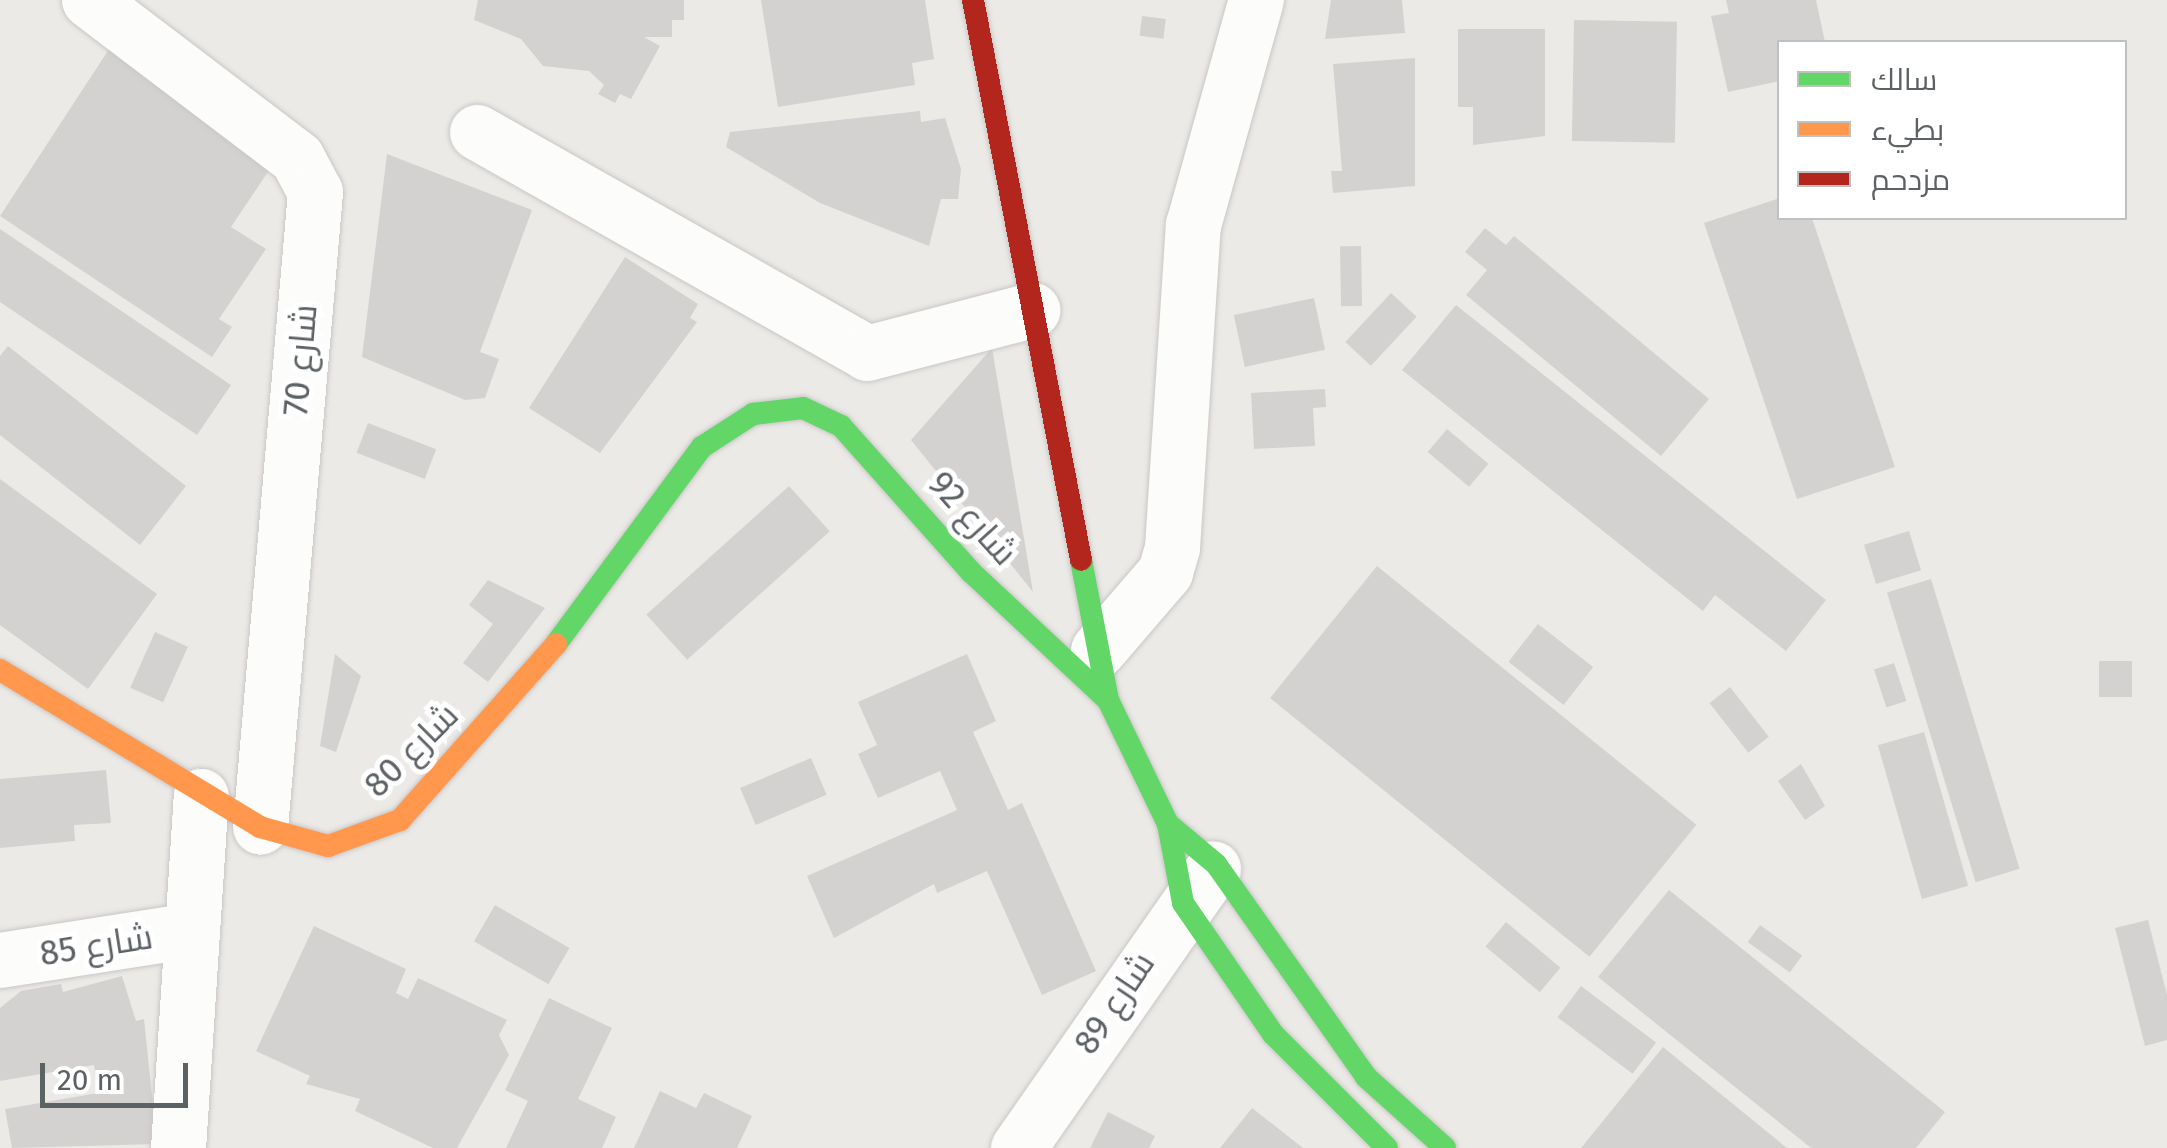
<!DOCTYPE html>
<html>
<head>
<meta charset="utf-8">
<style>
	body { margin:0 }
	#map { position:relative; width:2167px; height:1148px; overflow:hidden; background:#eceae6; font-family:"Fira Sans",Cairo,sans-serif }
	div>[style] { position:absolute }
	.building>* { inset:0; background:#d4d2d0; transform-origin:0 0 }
	.roads { filter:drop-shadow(0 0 2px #c8c7c7) drop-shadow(0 0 2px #c8c7c7) }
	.street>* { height:55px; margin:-27.5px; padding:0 27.5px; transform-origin:27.5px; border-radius:27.5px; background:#fcfcfb }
	.fast>* { height:22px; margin:-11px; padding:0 11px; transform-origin:11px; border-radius:11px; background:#63d668 }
	.slow>* { height:22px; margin:-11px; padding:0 11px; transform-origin:11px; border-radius:11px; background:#ff974d }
	.jam>* { height:22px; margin:-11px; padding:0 11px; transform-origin:11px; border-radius:11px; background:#b3261e }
	span { translate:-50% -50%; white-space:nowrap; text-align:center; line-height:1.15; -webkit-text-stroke:10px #fff; paint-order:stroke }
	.street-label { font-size:35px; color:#5c6164 }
	.legend { position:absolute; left:1777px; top:40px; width:350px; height:180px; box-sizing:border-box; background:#fff; border:2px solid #bec0c1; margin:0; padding:12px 18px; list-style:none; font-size:30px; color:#5c6164 }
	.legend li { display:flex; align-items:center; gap:20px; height:50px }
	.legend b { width:50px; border:2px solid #bec0c1 }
	.scale { position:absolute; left:40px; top:1063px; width:148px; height:45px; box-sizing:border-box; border:5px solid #5c6164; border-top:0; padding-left:12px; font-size:30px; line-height:35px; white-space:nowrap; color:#5c6164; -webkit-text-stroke:8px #fff; paint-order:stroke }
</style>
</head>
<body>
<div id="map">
	<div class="building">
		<div style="clip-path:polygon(478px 0,684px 0,684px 20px,672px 20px,672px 37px,644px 37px,660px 46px,631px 99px,620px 94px,615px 103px,598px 94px,604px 85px,589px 71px,543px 66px,521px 39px,474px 20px)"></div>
		<div style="clip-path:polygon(761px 0,925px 0,934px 59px,912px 63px,915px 85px,778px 107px)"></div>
		<div style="clip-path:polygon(1331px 0,1402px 0,1405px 33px,1325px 39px)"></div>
		<div style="clip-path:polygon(1726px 0,1816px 0,1825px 42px,1780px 42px,1780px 81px,1728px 92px,1711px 16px,1729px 13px)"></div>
		<div style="left:1142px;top:16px;width:24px;height:20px;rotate:7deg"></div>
		<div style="left:1574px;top:20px;width:103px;height:121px;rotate:1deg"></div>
		<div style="clip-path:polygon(1458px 29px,1545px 29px,1545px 136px,1473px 145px,1473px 107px,1458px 107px)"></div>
		<div style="clip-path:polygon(113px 43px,280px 154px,231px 227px,266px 249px,219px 319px,232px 327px,212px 357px,0 216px)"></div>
		<div style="clip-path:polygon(1415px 58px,1415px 186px,1333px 193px,1331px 171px,1342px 171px,1333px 64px)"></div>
		<div style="clip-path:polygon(920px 111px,921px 122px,945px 118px,961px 169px,958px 199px,941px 199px,929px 246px,820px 203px,726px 147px,730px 132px)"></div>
		<div style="clip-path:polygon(387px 154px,532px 210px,480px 352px,499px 359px,485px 398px,465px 400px,362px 357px)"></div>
		<div style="clip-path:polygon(1780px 198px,1780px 218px,1812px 218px,1895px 467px,1797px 499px,1704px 223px)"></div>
		<div style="clip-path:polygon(1485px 228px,1506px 245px,1514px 236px,1709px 399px,1661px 456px,1466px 295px,1487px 270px,1465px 252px)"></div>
		<div style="clip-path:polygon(0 229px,231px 385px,197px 435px,0 302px)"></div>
		<div style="left:1361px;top:246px;width:60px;height:21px;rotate:89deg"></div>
		<div style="clip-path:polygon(625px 257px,698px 304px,690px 318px,697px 322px,600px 453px,529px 408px)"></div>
		<div style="left:1391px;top:293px;width:35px;height:67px;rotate:43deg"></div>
		<div style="left:1314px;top:298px;width:53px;height:82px;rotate:78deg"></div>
		<div style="clip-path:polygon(1456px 305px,1826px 600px,1786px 651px,1715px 595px,1703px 611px,1402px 370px)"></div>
		<div style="clip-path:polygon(8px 346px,186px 486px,140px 545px,0 435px,0 356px)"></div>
		<div style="clip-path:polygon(992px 348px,1033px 592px,911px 440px)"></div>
		<div style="clip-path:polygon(1325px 389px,1326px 407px,1313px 408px,1315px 446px,1254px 449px,1251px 393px)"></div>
		<div style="left:368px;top:423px;width:73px;height:32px;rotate:21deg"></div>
		<div style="left:1447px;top:429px;width:54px;height:30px;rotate:40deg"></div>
		<div style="clip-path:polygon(0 479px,157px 594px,88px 689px,0 625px)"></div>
		<div style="left:789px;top:486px;width:61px;height:192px;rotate:48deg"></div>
		<div style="left:1909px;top:531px;width:41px;height:47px;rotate:73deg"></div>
		<div style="left:1377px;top:566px;width:411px;height:170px;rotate:39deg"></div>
		<div style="left:1931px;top:579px;width:303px;height:46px;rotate:73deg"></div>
		<div style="clip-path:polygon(488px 580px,545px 608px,488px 682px,463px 663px,493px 624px,469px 605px)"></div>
		<div style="left:1538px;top:624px;width:70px;height:48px;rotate:38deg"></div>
		<div style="left:155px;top:632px;width:36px;height:61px;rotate:24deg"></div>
		<div style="clip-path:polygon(335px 654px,361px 676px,336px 752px,320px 746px)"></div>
		<div style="clip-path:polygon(967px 654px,996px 721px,973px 732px,1008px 810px,1022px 803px,1096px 971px,1042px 995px,987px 871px,937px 893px,934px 884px,834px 938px,807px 876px,957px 810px,940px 771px,878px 798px,858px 754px,877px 745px,858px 702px)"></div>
		<div style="left:2132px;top:661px;width:36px;height:33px;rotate:90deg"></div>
		<div style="left:1894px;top:663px;width:40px;height:21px;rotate:72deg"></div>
		<div style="left:1730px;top:687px;width:63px;height:26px;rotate:52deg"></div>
		<div style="left:1924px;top:732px;width:160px;height:48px;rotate:74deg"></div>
		<div style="left:811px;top:758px;width:40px;height:77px;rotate:67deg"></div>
		<div style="clip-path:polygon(1801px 764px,1825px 806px,1805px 820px,1778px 781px)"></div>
		<div style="clip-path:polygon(106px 770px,111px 823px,74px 825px,75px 841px,0 848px,0 779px)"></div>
		<div style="clip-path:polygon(1669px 890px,1945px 1112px,1916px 1148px,1811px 1148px,1598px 977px)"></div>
		<div style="left:495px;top:905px;width:86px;height:42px;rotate:30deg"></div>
		<div style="clip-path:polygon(2148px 920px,2167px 995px,2167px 1040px,2145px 1046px,2115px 928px)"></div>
		<div style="left:1506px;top:922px;width:71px;height:32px;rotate:40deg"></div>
		<div style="left:1760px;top:925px;width:52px;height:21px;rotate:36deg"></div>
		<div style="clip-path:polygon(314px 926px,406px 969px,396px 993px,408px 999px,418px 978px,507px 1020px,499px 1035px,509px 1055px,457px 1148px,433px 1148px,355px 1111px,360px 1099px,306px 1084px,310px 1076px,256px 1051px)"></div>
		<div style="clip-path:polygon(122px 976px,136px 1021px,144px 1019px,157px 1144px,12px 1148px,5px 1109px,98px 1093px,94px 1065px,0 1081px,0 1008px,21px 991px,61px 984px,63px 992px)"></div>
		<div style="left:1581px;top:986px;width:94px;height:39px;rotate:37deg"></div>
		<div style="clip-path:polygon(549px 998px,612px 1028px,578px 1099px,616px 1117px,602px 1148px,506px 1148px,528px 1101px,505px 1090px)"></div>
		<div style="clip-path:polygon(1663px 1047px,1787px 1148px,1581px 1148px)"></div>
		<div style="clip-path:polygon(660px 1091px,696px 1108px,704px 1093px,752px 1116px,737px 1148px,634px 1148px)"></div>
		<div style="clip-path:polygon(1252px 1108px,1303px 1148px,1220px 1148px)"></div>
		<div style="clip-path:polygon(1108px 1112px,1155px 1136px,1149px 1148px,1090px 1148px)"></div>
	</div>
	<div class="roads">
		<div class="street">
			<div style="left:89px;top:0;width:261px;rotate:37.2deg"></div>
			<div style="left:297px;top:158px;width:38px;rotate:62deg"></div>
			<div style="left:315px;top:192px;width:637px;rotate:94.95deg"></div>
			<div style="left:477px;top:132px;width:448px;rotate:29.5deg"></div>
			<div style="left:867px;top:353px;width:171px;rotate:-14.6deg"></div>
			<div style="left:1098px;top:650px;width:103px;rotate:-49.3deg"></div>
			<div style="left:1165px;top:572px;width:26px;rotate:-74deg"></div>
			<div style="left:1172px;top:547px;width:323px;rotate:-86.3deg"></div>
			<div style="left:1193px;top:225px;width:234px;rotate:-74.4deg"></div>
			<div style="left:0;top:960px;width:194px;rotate:-8.9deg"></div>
			<div style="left:178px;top:1148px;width:353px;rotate:-86.3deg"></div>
			<div style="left:1018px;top:1148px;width:341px;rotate:-55.1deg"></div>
		</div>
		<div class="fast">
			<div style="left:1081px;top:560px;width:143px;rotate:79.1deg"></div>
			<div style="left:1108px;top:700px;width:138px;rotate:64.2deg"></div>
			<div style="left:1168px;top:824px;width:80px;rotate:79.2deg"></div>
			<div style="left:1183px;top:903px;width:159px;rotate:55.5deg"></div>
			<div style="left:1273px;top:1034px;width:161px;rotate:45deg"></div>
			<div style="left:556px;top:644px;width:245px;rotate:-53.5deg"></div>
			<div style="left:702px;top:447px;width:61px;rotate:-32.9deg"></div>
			<div style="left:753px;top:414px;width:50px;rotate:-6.8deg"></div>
			<div style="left:803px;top:408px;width:42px;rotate:25.3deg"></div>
			<div style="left:841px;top:426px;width:195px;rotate:48.3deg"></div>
			<div style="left:971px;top:572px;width:187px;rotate:43.1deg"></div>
			<div style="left:1168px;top:824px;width:62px;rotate:39.8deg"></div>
			<div style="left:1216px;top:864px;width:261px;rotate:54.8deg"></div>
			<div style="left:1366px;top:1077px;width:106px;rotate:41.9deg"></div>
		</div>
		<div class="slow">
			<div style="left:0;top:670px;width:304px;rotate:31.1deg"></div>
			<div style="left:260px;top:827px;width:71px;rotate:15.6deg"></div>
			<div style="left:328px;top:846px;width:77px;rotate:-19.9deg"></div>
			<div style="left:400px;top:820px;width:235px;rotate:-48.4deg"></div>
		</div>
		<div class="jam">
			<div style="left:973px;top:0;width:570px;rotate:79.08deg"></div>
		</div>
	</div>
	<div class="street-label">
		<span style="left:300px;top:360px;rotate:-85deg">شارع 70</span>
		<span style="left:973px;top:518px;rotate:48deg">شارع 92</span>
		<span style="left:411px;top:750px;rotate:-45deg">شارع 80</span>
		<span style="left:96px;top:945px;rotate:-9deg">شارع 85</span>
		<span style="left:1114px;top:1003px;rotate:-56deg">شارع 89</span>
	</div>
	<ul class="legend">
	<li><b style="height:12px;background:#63d668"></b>سالك</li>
	<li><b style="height:12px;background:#ff974d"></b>بطيء</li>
	<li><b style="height:12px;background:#b3261e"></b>مزدحم</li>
	</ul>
	<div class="scale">20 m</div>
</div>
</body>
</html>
